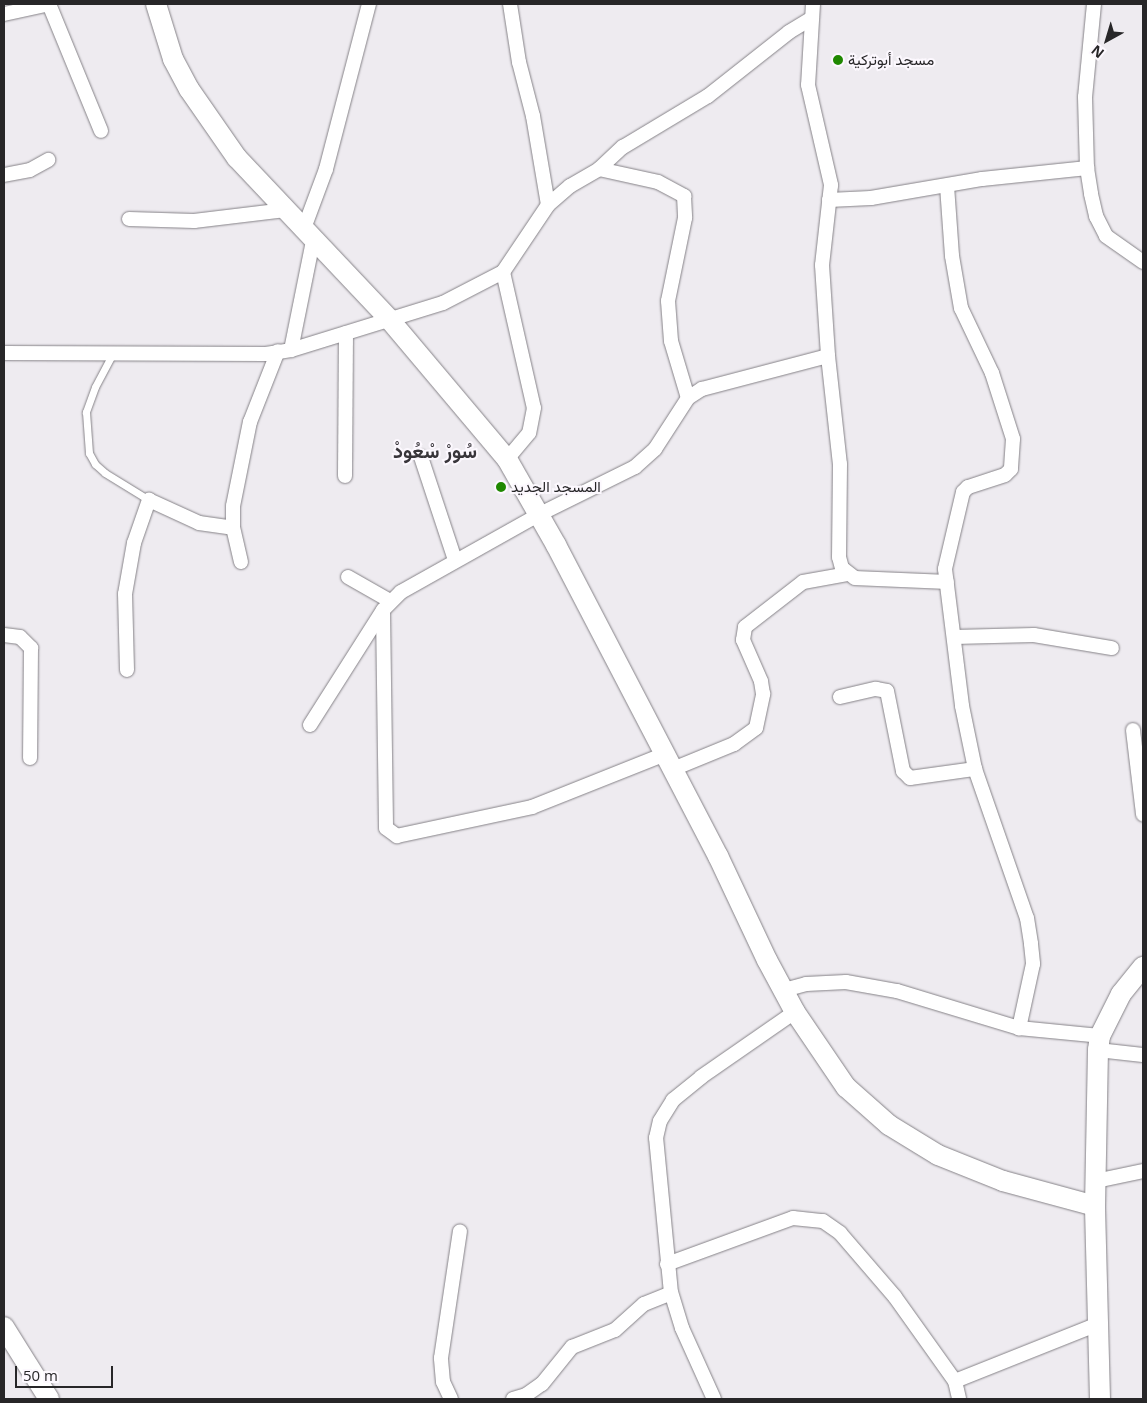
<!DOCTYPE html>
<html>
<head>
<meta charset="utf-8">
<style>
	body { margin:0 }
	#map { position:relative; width:1147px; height:1403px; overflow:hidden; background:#eeebf0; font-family:"Open Sans",Vazirmatn,sans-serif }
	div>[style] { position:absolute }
	.roads { filter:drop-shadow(0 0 1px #858287) drop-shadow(0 0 1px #858287) }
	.lane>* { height:7px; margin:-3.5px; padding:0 3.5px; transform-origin:3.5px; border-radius:3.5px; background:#fff }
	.street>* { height:14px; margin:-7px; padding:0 7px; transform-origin:7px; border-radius:7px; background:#fff }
	.secondary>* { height:20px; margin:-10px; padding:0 10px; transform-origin:10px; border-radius:10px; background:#fff }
	.dots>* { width:14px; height:14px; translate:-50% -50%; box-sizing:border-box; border:2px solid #fcf8fe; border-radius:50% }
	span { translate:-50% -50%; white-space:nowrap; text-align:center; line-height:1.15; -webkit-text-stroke:4px #fcf8fe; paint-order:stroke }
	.poi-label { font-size:15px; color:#272628 }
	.left { translate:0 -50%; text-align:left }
	.district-label { font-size:20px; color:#38353a; font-weight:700 }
	.frame { position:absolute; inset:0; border:5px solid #272628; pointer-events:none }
	.north { position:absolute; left:1082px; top:15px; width:50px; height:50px; -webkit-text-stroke:4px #fcf8fe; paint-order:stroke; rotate:219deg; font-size:14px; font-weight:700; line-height:20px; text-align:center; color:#272628 }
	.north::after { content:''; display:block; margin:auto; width:18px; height:22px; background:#272628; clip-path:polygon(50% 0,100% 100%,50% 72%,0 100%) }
	.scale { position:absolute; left:15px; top:1366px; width:98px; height:22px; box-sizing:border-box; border:2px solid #272628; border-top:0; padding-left:6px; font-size:15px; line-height:18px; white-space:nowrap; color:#272628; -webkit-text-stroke:4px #fcf8fe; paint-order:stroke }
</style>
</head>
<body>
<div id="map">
	<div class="roads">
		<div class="lane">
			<div style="left:113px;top:353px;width:38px;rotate:118deg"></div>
			<div style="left:95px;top:387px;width:27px;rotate:110deg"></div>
			<div style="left:86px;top:412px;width:41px;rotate:85.8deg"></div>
			<div style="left:89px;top:453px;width:13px;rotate:61deg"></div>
			<div style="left:95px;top:464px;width:13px;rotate:42deg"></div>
			<div style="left:105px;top:473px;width:52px;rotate:31.5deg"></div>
		</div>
		<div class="street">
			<div style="left:49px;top:4px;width:137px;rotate:67.7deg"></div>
			<div style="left:510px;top:4px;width:59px;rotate:81.2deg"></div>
			<div style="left:519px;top:62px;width:56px;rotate:75.5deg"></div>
			<div style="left:533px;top:116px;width:90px;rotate:80.4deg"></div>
			<div style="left:813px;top:4px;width:81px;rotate:93.5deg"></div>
			<div style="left:808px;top:85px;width:103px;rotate:77deg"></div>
			<div style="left:831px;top:185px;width:81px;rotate:96.4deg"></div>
			<div style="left:822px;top:265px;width:91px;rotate:86.2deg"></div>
			<div style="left:828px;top:356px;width:109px;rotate:83.7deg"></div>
			<div style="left:840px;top:464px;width:93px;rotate:90.6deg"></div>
			<div style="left:839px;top:557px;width:11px;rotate:75deg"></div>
			<div style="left:842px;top:568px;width:16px;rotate:38deg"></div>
			<div style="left:855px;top:578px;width:92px;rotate:2.5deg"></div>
			<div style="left:1094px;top:4px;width:93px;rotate:95.5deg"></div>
			<div style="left:1085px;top:97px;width:71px;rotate:88.4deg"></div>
			<div style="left:1087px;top:168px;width:26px;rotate:81deg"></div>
			<div style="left:1091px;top:194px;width:23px;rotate:77deg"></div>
			<div style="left:1096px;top:216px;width:22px;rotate:63deg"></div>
			<div style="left:1106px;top:236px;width:45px;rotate:35.1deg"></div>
			<div style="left:4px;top:14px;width:47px;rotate:-12.3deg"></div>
			<div style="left:599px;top:169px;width:60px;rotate:12.4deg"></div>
			<div style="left:658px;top:182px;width:30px;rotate:28deg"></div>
			<div style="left:684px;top:196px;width:22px;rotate:87deg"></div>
			<div style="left:685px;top:218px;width:85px;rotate:101.6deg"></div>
			<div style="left:668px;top:301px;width:40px;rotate:85.7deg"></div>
			<div style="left:671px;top:341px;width:59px;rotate:73.4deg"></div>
			<div style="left:4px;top:175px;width:26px;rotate:-11deg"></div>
			<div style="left:30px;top:170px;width:21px;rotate:-29deg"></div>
			<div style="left:947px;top:186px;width:70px;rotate:85.9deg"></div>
			<div style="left:952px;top:256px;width:53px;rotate:80.2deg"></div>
			<div style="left:961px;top:308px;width:72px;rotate:64.5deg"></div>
			<div style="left:992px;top:373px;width:69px;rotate:72.3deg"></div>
			<div style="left:1013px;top:439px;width:30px;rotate:94deg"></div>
			<div style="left:1011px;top:469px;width:8px;rotate:135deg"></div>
			<div style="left:1005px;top:475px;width:39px;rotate:162deg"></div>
			<div style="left:968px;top:487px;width:7px;rotate:135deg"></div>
			<div style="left:963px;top:492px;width:79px;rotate:103.2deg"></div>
			<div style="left:945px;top:569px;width:138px;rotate:82.9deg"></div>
			<div style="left:962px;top:706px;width:64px;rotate:78.3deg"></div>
			<div style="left:975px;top:769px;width:158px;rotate:70.8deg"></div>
			<div style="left:1027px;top:918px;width:26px;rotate:81deg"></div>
			<div style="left:1031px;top:944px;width:20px;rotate:84deg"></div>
			<div style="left:1033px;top:964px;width:66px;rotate:102.3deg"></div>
			<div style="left:829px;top:200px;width:42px;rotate:-2.7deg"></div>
			<div style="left:871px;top:198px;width:113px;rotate:-9.7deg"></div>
			<div style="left:982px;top:179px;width:106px;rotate:-6deg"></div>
			<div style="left:129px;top:219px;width:65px;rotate:1.8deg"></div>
			<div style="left:194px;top:221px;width:92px;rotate:-6.9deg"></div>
			<div style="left:303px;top:231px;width:66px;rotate:-69.6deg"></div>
			<div style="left:326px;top:169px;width:171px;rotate:-75.4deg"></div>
			<div style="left:503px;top:272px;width:139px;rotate:77.2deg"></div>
			<div style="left:534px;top:408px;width:25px;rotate:101deg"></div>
			<div style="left:529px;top:433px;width:34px;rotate:130deg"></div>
			<div style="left:291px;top:350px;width:111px;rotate:-78.6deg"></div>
			<div style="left:4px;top:353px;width:262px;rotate:0.2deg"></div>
			<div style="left:266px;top:354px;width:25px;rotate:-9deg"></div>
			<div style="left:291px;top:350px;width:159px;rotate:-17.2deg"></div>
			<div style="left:443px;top:303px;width:68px;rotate:-27.3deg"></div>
			<div style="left:503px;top:272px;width:81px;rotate:-56.1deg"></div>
			<div style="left:548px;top:205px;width:29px;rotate:-41deg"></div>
			<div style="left:570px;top:186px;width:34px;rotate:-30deg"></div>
			<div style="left:599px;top:169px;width:33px;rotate:-43deg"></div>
			<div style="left:623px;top:147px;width:99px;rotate:-31deg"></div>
			<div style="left:708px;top:96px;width:103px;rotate:-38.3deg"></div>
			<div style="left:789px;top:32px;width:27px;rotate:-31deg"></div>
			<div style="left:421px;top:457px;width:108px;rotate:71.7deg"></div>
			<div style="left:345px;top:476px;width:143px;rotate:-89.6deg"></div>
			<div style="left:241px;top:562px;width:35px;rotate:-103deg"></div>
			<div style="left:233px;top:528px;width:22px;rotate:-90deg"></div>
			<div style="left:233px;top:506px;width:86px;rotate:-78.6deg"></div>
			<div style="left:250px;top:422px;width:76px;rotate:-68.5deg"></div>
			<div style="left:348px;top:577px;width:48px;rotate:29.7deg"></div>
			<div style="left:383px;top:611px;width:217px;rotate:89.2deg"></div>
			<div style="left:386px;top:828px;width:14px;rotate:36deg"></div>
			<div style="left:397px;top:836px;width:138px;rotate:-12.1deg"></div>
			<div style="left:532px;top:807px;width:143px;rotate:-21.7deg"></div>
			<div style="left:4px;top:635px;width:16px;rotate:7deg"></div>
			<div style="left:20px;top:637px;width:16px;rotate:45deg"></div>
			<div style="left:31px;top:648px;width:110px;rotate:90.5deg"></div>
			<div style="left:954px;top:637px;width:80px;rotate:-1.4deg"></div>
			<div style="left:1034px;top:635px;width:79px;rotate:9.5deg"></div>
			<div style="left:127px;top:670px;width:76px;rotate:-91.5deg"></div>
			<div style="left:125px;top:594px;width:52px;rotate:-80deg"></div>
			<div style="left:134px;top:543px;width:46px;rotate:-70.8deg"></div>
			<div style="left:149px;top:500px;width:55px;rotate:24.7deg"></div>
			<div style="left:199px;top:523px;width:34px;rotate:8deg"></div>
			<div style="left:840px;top:697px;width:37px;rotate:-13deg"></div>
			<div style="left:876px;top:689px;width:11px;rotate:10deg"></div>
			<div style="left:887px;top:691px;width:82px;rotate:78.7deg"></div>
			<div style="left:903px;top:771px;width:10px;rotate:45deg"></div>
			<div style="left:910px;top:778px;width:66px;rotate:-7.9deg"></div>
			<div style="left:310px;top:725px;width:136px;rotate:-57.6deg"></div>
			<div style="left:383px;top:610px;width:25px;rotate:-45deg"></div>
			<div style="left:401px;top:592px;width:159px;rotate:-29.3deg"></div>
			<div style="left:540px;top:514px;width:106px;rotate:-26.3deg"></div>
			<div style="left:635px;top:467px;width:27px;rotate:-42deg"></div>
			<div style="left:655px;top:449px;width:61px;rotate:-57.1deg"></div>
			<div style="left:688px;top:398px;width:17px;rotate:-33deg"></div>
			<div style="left:702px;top:389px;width:130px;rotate:-14.7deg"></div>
			<div style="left:1133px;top:730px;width:85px;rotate:83.2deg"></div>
			<div style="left:673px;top:769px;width:66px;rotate:-22.3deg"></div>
			<div style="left:734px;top:744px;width:27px;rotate:-36deg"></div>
			<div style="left:756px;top:728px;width:35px;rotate:-78deg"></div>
			<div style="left:763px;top:694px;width:13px;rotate:-99deg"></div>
			<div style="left:761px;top:681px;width:45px;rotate:-113.7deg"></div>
			<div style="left:743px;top:640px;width:13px;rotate:-81deg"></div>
			<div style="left:745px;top:627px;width:73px;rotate:-37.8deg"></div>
			<div style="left:803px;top:582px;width:46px;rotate:-10.1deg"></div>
			<div style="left:784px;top:990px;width:23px;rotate:-15deg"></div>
			<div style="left:806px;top:984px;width:40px;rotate:-2.9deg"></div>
			<div style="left:846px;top:982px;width:52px;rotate:10deg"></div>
			<div style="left:897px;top:991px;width:127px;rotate:16.9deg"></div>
			<div style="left:1019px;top:1028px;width:81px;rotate:5.6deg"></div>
			<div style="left:1098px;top:1050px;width:45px;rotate:6.3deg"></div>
			<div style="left:1096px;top:1181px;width:48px;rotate:-12deg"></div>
			<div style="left:667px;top:1264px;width:134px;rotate:-20.1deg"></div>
			<div style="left:793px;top:1218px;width:30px;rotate:6deg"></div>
			<div style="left:823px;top:1221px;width:21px;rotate:35deg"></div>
			<div style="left:840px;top:1233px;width:84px;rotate:49.3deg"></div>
			<div style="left:895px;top:1297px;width:103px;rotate:54.5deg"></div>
			<div style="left:955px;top:1381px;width:18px;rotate:77deg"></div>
			<div style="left:955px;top:1381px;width:154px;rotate:-21.7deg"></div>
			<div style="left:451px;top:1399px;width:19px;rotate:-115deg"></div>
			<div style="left:443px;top:1382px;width:24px;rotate:-95deg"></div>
			<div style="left:441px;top:1358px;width:128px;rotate:-81.5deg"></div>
			<div style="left:513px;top:1399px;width:14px;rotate:-17deg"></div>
			<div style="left:526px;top:1395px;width:19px;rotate:-35deg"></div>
			<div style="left:542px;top:1384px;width:48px;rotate:-51deg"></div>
			<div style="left:572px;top:1347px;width:46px;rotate:-21.6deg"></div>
			<div style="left:615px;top:1330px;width:39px;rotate:-42deg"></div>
			<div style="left:644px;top:1304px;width:29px;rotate:-22deg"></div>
			<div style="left:714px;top:1399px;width:78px;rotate:-114.3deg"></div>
			<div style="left:682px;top:1328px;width:37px;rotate:-107deg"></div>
			<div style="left:671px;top:1293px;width:156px;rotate:-95.5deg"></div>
			<div style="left:656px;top:1138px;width:17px;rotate:-77deg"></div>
			<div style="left:660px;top:1121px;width:25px;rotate:-58deg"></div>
			<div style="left:673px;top:1100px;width:36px;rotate:-39deg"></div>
			<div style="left:701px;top:1077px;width:114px;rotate:-34.7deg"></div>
		</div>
		<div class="secondary">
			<div style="left:156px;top:4px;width:58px;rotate:72.8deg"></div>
			<div style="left:173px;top:59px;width:34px;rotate:62deg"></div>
			<div style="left:189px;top:89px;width:84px;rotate:55.2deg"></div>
			<div style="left:237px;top:158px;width:221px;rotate:46.6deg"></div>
			<div style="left:389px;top:319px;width:183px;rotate:49.9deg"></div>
			<div style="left:507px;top:459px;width:99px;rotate:60.3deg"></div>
			<div style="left:556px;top:545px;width:351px;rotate:62.5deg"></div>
			<div style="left:718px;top:856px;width:115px;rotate:64.8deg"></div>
			<div style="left:767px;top:960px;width:59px;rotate:61.7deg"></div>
			<div style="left:795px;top:1012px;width:91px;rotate:55.8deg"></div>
			<div style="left:846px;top:1087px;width:57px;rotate:41.5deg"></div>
			<div style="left:889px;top:1125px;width:57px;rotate:31.5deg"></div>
			<div style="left:938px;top:1155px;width:70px;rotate:21.8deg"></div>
			<div style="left:1003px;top:1181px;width:95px;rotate:15.2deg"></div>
			<div style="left:4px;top:1327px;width:85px;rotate:58deg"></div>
			<div style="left:1100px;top:1399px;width:193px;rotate:-91.5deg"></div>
			<div style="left:1095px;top:1206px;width:156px;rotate:-88.9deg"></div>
			<div style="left:1098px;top:1050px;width:14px;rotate:-82deg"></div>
			<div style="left:1100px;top:1036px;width:47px;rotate:-63.4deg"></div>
			<div style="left:1121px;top:994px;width:35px;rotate:-51deg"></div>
		</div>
	</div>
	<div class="dots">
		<div style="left:838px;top:60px;background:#1f8800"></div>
		<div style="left:501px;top:487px;background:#1f8800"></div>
	</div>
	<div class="poi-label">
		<span class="left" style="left:848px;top:60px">مسجد أبوتركية</span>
		<span class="left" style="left:511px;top:487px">المسجد الجديد</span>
	</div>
	<div class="district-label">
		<span style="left:435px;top:450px">سُورْ سْعُودْ</span>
	</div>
	<div class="frame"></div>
	<div class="north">N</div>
	<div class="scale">50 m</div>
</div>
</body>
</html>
